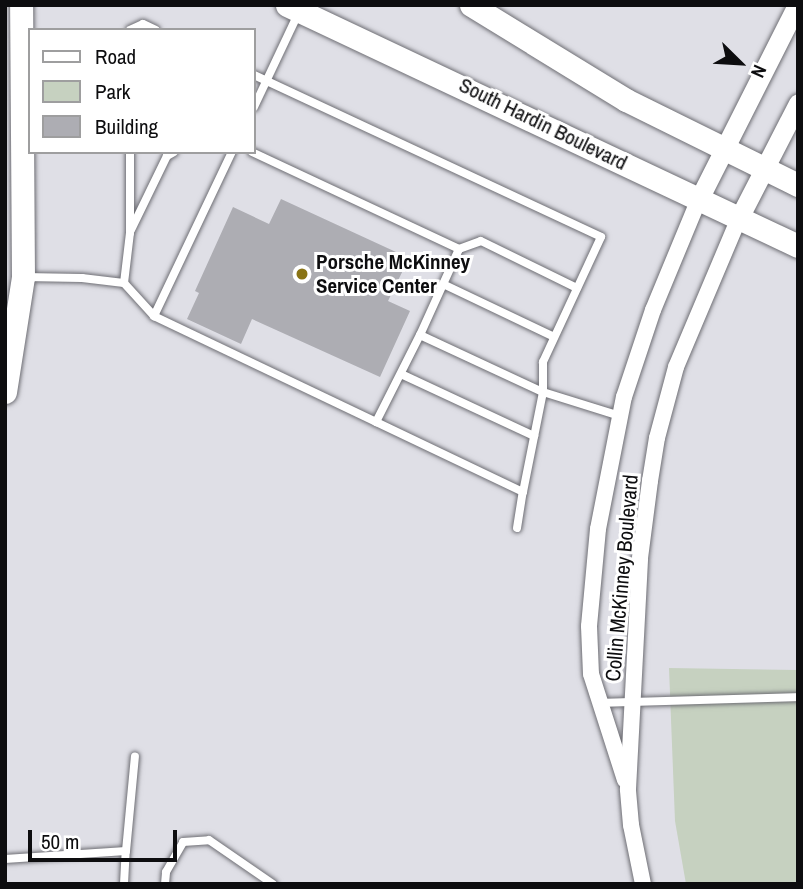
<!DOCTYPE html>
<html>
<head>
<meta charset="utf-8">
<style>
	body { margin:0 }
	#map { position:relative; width:803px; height:889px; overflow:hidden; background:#dfdfe6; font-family:"Archivo Narrow",sans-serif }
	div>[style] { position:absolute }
	.green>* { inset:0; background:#c6d1c0 }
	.building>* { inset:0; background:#adadb3 }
	.roads { filter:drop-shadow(0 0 2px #6e6e74) drop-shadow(0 0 2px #6e6e74) }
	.service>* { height:8px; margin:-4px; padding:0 4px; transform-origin:4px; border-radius:4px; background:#fff }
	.minor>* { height:16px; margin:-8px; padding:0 8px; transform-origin:8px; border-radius:8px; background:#fff }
	.tertiary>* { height:19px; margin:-9.5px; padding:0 9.5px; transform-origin:9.5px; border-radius:9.5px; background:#fff }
	.secondary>* { height:23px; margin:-11.5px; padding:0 11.5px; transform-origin:11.5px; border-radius:11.5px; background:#fff }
	.dots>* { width:19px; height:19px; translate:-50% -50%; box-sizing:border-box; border:4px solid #fff; border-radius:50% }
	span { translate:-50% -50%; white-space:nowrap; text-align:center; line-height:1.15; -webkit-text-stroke:6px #fff; paint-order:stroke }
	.street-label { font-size:21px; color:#0d0d0f }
	.poi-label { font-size:21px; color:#0d0d0f; font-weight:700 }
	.left { translate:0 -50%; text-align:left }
	.frame { position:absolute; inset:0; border:7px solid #0d0d0f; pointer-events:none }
	.legend { position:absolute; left:28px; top:28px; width:228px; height:126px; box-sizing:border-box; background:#fff; border:2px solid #9e9e9f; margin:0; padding:9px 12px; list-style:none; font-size:21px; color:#0d0d0f }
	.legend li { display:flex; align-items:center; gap:14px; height:35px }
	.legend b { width:35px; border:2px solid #9e9e9f }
	.north { position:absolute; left:705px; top:28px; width:70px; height:70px; -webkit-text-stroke:5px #fff; paint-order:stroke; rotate:114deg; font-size:19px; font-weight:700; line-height:28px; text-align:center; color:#0d0d0f }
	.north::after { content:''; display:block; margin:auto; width:24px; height:32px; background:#0d0d0f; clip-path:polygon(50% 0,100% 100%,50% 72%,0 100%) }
	.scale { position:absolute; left:28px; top:830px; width:149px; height:32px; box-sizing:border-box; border:4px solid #0d0d0f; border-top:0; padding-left:9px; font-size:21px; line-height:24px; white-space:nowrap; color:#0d0d0f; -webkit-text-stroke:5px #fff; paint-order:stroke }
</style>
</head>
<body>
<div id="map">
	<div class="green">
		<div style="clip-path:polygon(669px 668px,798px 670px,798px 884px,686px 884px,675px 821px)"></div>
	</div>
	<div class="building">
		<div style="clip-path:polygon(281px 199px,409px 258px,388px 301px,410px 311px,380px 377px,252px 319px,241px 344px,187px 319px,199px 293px,195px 291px,233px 207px,269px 224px)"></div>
	</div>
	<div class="roads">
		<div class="service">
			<div style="left:130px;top:30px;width:14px;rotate:-25deg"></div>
			<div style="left:143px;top:24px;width:14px;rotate:25deg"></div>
			<div style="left:254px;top:75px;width:383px;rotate:25deg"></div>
			<div style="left:601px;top:237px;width:138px;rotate:114.9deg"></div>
			<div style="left:543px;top:362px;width:30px;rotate:90deg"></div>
			<div style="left:543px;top:392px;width:102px;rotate:101.3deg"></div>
			<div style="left:523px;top:492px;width:163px;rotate:-154.5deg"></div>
			<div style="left:376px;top:422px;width:97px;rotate:-63.2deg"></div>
			<div style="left:254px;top:107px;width:103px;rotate:-64.7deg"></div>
			<div style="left:252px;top:152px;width:229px;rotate:25.1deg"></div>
			<div style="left:459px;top:249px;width:94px;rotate:114.4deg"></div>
			<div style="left:420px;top:335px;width:136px;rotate:24.9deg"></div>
			<div style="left:543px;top:392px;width:81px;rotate:17.3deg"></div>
			<div style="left:131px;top:230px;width:82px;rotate:-64.1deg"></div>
			<div style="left:167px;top:156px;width:8px;rotate:-30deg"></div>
			<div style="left:459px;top:249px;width:23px;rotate:-20deg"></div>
			<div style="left:481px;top:241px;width:107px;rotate:26.1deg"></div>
			<div style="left:24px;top:277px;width:58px;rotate:1deg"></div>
			<div style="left:82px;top:278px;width:42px;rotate:6.8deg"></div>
			<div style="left:124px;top:283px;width:45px;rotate:47.7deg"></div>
			<div style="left:154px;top:316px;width:182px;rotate:-64.6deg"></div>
			<div style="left:124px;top:283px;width:50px;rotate:-83.2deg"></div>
			<div style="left:130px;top:233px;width:81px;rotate:-90deg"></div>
			<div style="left:443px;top:284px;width:123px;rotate:25.5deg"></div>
			<div style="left:154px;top:316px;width:246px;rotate:25.5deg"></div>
			<div style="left:401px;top:374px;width:147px;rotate:25deg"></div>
			<div style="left:517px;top:528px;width:36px;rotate:-81deg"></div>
			<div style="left:601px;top:703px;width:197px;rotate:-1.7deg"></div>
			<div style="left:5px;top:859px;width:121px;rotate:-3.8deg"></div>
			<div style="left:126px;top:851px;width:95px;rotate:-84.6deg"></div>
			<div style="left:124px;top:884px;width:33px;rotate:-87deg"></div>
			<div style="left:165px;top:884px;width:12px;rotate:-85deg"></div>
			<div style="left:166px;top:872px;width:34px;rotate:-60deg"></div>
			<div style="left:183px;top:842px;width:26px;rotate:-4deg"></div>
			<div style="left:209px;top:840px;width:78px;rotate:34.5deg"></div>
		</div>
		<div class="minor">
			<div style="left:625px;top:780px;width:111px;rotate:-107.8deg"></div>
			<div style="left:591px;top:674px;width:48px;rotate:-92.4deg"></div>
			<div style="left:589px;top:626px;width:97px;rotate:-84.7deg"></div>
			<div style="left:598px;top:529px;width:135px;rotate:-78.9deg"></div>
			<div style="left:624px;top:397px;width:92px;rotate:-71.6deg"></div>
			<div style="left:653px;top:310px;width:120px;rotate:-67.5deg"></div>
			<div style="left:643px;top:884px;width:60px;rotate:-101.5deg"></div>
			<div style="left:631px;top:825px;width:36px;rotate:-95deg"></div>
			<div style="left:628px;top:789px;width:231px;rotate:-87deg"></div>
			<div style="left:640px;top:558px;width:78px;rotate:-82.6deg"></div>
			<div style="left:650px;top:481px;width:44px;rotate:-80.8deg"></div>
			<div style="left:657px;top:438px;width:73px;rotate:-75deg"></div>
			<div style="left:676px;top:367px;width:162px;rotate:-67.1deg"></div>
		</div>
		<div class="tertiary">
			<div style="left:699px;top:199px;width:217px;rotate:-63.2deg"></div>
			<div style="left:739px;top:218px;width:129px;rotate:-62.8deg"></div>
		</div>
		<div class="secondary">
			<div style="left:287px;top:5px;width:565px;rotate:25.25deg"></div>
			<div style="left:471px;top:5px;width:182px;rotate:31.5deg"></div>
			<div style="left:626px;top:100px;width:192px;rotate:26.3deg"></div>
			<div style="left:5px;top:392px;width:116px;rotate:-81.1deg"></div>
			<div style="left:23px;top:277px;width:272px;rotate:-90.4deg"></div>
		</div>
	</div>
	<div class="dots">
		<div style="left:302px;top:274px;background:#897315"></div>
	</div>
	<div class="street-label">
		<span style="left:543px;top:124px;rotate:26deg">South Hardin Boulevard</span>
		<span style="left:622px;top:578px;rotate:-85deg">Collin McKinney Boulevard</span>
	</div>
	<div class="poi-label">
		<span class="left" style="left:316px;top:274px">Porsche McKinney<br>Service Center</span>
	</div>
	<div class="frame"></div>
	<ul class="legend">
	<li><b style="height:9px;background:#fff"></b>Road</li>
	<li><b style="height:19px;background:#c6d1c0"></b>Park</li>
	<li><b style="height:19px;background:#adadb3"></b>Building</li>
	</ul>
	<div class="north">N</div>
	<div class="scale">50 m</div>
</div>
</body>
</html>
